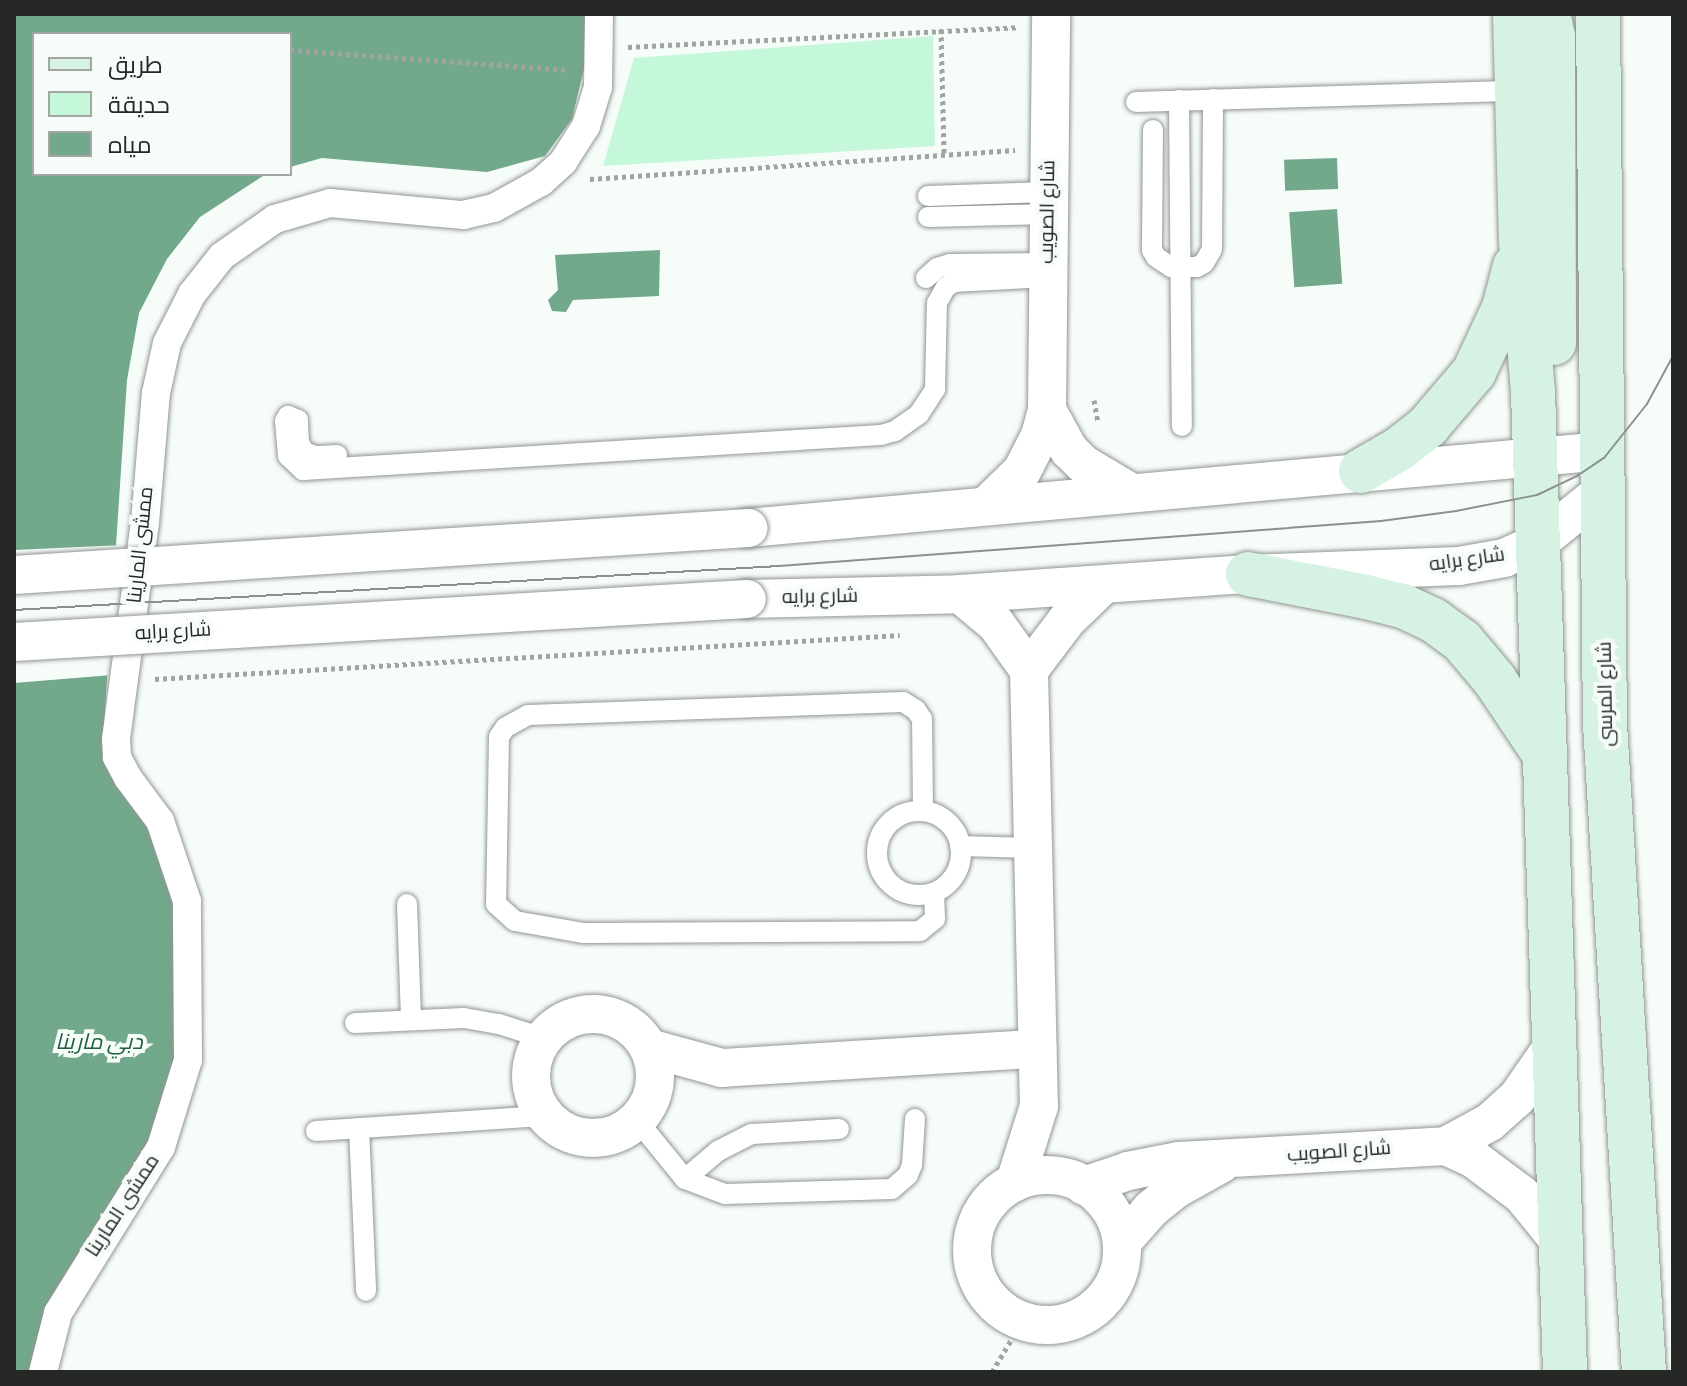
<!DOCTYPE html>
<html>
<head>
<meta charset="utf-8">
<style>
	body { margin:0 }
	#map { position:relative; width:1687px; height:1386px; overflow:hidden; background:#f6fcf8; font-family:"Source Sans 3",Cairo,sans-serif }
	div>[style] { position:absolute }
	.green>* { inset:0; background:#c5f8db }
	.water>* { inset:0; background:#72a88b; transform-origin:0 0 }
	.pier>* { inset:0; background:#f6fcf8 }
	.path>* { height:5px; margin-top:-2.5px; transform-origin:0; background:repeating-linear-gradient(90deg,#a0a5a1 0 4px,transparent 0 8px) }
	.roads { filter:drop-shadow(0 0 2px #919693) drop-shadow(0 0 2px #919693) }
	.service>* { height:20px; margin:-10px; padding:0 10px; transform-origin:10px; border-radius:10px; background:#fff }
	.service>.ring { margin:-10px; padding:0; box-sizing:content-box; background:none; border:20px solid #fff; border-radius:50% }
	.pedestrian>* { height:28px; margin:-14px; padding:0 14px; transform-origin:14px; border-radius:14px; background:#fff }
	.minor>* { height:38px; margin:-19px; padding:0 19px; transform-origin:19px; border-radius:19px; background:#fff }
	.minor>.ring { margin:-19px; padding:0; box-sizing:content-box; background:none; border:38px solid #fff; border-radius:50% }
	.secondary>* { height:44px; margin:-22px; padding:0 22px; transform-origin:22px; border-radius:22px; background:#d5f2e3 }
	.tram>* { height:2px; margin:-1px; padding:0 1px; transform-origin:1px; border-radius:1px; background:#8d918e }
	.bridges { filter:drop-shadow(0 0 2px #919693) drop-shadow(0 0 2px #919693) }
	.minor-bridge>* { height:38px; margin:-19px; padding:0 19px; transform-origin:19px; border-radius:19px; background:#fff }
	span { translate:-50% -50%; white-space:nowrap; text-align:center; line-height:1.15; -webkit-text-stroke:8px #f6fcf8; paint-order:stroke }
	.street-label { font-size:20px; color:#262826 }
	.water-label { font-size:22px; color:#205f42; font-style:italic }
	.frame { position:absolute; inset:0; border:16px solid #262826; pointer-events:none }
	.legend { position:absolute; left:32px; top:32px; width:260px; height:144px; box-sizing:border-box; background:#f6fcf8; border:2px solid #a3a7a4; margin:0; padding:10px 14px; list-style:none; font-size:24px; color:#262826 }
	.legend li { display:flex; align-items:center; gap:16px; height:40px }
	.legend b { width:40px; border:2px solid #a3a7a4 }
</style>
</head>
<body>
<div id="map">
	<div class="green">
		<div style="clip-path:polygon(933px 36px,935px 146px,603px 166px,634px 58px)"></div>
	</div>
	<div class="water">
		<div style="clip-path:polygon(14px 14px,587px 14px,588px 52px,572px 119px,545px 156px,487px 172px,322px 158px,290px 167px,290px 34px,34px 34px,34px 174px,266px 174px,200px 217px,167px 259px,139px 313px,127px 380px,103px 741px,150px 828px,183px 901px,185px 1060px,161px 1140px,32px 1372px,14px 1372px)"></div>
		<div style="left:1337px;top:158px;width:31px;height:53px;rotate:88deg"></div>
		<div style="left:1337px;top:209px;width:75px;height:48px;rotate:86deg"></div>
		<div style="clip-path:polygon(660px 250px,659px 296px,573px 300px,566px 312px,552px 311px,548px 300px,558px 290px,555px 255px)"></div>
	</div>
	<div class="pier">
		<div style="clip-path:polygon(123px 545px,112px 675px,14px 683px,14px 550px)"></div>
	</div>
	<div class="path">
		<div style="left:941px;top:29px;width:124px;rotate:88.6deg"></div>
		<div style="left:628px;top:47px;width:390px;rotate:-2.9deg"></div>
		<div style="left:290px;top:50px;width:278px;rotate:4.1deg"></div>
		<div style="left:590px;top:179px;width:426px;rotate:-3.9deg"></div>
		<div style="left:1094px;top:400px;width:22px;rotate:80deg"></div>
		<div style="left:155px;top:679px;width:746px;rotate:-3.38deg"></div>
		<div style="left:992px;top:1372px;width:58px;rotate:-59deg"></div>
	</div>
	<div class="roads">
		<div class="service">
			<div style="left:1179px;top:100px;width:326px;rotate:89.5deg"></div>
			<div style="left:1136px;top:102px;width:379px;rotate:-1.7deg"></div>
			<div style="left:1153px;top:130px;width:120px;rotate:90.5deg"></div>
			<div style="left:1152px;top:250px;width:8px;rotate:60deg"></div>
			<div style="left:1156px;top:257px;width:18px;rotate:34deg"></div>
			<div style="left:1171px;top:267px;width:26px"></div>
			<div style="left:1197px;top:267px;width:8px;rotate:-30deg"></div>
			<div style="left:1204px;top:263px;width:16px;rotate:-60deg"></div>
			<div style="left:1212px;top:249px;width:150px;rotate:-89.6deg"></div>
			<div style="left:928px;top:196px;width:120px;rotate:-1.9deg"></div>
			<div style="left:928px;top:217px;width:120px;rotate:-1.4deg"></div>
			<div style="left:926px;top:278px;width:15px;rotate:-42deg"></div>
			<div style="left:937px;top:268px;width:14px;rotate:-17deg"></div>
			<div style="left:950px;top:264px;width:97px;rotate:-0.6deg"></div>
			<div style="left:337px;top:455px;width:22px;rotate:177deg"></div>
			<div style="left:315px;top:456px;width:12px;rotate:-160deg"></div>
			<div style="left:304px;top:452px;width:11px;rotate:-117deg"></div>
			<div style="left:299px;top:442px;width:22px;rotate:-93deg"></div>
			<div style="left:298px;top:420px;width:11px;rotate:-158deg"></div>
			<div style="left:288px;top:416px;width:6px;rotate:121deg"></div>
			<div style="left:285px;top:421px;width:35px;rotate:85deg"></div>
			<div style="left:288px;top:456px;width:21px;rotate:43deg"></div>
			<div style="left:303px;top:470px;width:579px;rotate:-3.47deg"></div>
			<div style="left:881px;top:435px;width:15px;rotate:-16deg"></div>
			<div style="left:895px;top:431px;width:29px;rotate:-35deg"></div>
			<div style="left:919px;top:414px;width:30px;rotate:-57deg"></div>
			<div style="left:935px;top:389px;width:86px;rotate:-88.7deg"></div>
			<div style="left:937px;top:303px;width:18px;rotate:-61deg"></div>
			<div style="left:946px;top:287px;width:9px;rotate:-32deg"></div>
			<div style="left:954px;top:282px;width:93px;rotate:-3.1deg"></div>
			<div style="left:923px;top:811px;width:92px;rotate:-90.6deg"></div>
			<div style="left:922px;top:719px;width:11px;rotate:-124deg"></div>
			<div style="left:916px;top:710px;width:15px;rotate:-148deg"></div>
			<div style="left:903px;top:702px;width:375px;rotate:178deg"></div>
			<div style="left:528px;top:715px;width:26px;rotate:151deg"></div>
			<div style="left:505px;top:728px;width:11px;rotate:124deg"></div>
			<div style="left:499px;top:737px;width:167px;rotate:91deg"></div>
			<div style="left:496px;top:904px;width:25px;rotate:42deg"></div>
			<div style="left:515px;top:921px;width:70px;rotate:9.9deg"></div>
			<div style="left:584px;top:933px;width:336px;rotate:-0.3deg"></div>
			<div style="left:920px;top:931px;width:19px;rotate:-39deg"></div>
			<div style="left:935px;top:919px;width:26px;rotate:-92deg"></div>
			<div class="ring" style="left:877px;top:811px;width:64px;height:64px"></div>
			<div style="left:960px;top:846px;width:73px;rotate:1.6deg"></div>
			<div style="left:407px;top:904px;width:114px;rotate:88deg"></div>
			<div style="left:355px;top:1023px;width:109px;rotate:-2.6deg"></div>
			<div style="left:464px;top:1018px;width:36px;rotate:10deg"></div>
			<div style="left:499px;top:1024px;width:46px;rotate:17.7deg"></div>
			<div style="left:637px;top:1120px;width:76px;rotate:50.9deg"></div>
			<div style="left:685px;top:1179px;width:43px;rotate:20.6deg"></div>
			<div style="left:725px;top:1194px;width:167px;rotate:-1.7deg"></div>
			<div style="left:892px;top:1189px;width:21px;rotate:-41deg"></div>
			<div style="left:908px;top:1175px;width:11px;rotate:-68deg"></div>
			<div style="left:912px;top:1165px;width:46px;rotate:-86.3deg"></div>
			<div style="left:359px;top:1128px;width:163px;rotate:87.5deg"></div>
			<div style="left:316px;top:1131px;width:227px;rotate:-3.8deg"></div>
			<div style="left:685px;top:1179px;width:43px;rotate:-40.3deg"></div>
			<div style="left:718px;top:1151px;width:38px;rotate:-27deg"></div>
			<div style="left:752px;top:1134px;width:87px;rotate:-3.3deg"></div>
		</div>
		<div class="pedestrian">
			<div style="left:43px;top:1372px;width:61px;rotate:-75.7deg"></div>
			<div style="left:58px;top:1313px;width:195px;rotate:-58.2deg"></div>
			<div style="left:161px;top:1147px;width:91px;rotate:-72.8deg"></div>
			<div style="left:188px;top:1060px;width:159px;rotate:-90.4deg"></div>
			<div style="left:187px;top:901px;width:84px;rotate:-108.6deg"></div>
			<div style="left:160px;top:821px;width:54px;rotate:-126.7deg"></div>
			<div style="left:128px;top:778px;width:24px;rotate:-118deg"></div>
			<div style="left:117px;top:757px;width:18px;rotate:-93deg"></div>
			<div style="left:116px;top:739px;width:218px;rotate:-82.4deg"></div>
			<div style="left:145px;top:523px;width:130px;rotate:-85.2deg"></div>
			<div style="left:156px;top:393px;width:51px;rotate:-77.6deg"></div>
			<div style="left:167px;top:343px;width:55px;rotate:-63deg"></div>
			<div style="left:192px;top:294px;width:48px;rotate:-51.7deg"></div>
			<div style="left:222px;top:256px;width:65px;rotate:-34.9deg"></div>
			<div style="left:275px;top:219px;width:57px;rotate:-16.2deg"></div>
			<div style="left:330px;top:203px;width:134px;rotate:5.2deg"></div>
			<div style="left:463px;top:215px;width:32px;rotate:-13deg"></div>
			<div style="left:494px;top:208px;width:54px;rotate:-29deg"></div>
			<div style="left:541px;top:182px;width:30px;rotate:-42deg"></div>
			<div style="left:563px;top:162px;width:43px;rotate:-57.4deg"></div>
			<div style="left:586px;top:126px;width:41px;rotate:-72.9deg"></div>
			<div style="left:598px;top:87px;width:73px;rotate:-89.2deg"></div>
		</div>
		<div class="minor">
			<div style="left:1047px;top:410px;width:46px;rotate:61.2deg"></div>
			<div style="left:1069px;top:450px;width:20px;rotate:45deg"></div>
			<div style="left:1083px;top:464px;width:55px;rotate:30.8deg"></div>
			<div style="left:986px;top:506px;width:50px;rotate:-44.2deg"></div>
			<div style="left:1022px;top:471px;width:39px;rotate:-63deg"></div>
			<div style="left:1040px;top:436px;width:27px;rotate:-75deg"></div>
			<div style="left:1047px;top:410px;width:396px;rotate:-89.4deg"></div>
			<div style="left:748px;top:528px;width:859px;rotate:-5.14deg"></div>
			<div style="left:960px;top:594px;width:47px;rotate:39.8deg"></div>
			<div style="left:996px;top:624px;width:57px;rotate:54.3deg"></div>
			<div style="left:1029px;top:670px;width:436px;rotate:88.7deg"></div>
			<div style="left:1039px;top:1106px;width:80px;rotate:107.5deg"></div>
			<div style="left:747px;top:599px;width:213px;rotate:-1.3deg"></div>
			<div style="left:960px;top:594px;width:289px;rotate:-4deg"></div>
			<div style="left:1248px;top:574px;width:211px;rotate:-2.2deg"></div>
			<div style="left:1459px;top:566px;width:46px;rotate:-10.1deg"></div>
			<div style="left:1504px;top:558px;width:37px;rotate:-24deg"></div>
			<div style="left:1538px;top:543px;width:85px;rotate:-38.8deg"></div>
			<div style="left:1029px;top:670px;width:63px;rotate:-52.8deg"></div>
			<div style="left:1067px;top:620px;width:50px;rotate:-44.2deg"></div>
			<div class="ring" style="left:531px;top:1014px;width:86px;height:86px"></div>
			<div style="left:649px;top:1048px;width:76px;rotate:15.3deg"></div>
			<div style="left:722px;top:1068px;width:316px;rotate:-3.5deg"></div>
			<div style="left:1446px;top:1146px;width:31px;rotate:25deg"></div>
			<div style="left:1474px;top:1159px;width:60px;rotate:36.9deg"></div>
			<div style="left:1522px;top:1195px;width:60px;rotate:51deg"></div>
			<div class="ring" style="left:972px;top:1175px;width:112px;height:112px"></div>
			<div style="left:1084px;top:1186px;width:46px;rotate:-18.8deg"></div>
			<div style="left:1128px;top:1171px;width:52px;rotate:-11.1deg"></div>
			<div style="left:1179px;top:1161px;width:267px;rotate:-3.2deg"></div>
			<div style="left:1446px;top:1146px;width:50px;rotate:-28.6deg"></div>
			<div style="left:1490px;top:1122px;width:36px;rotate:-42deg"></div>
			<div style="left:1517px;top:1098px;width:63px;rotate:-55.3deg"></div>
			<div style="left:1122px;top:1242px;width:44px;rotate:-48.7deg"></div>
			<div style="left:1151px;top:1209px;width:32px;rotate:-39deg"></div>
			<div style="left:1176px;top:1189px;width:51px;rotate:-29.1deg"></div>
		</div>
		<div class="secondary">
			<div style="left:1515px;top:14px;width:227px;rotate:88.5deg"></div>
			<div style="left:1521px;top:241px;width:151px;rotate:85.5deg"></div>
			<div style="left:1533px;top:392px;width:981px;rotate:88.13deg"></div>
			<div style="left:1548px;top:14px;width:23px;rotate:77deg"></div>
			<div style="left:1553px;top:36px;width:307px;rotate:89.8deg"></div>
			<div style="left:1598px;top:14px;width:710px;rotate:89.44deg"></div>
			<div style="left:1605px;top:724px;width:649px;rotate:86.56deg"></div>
			<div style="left:1361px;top:471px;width:44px;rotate:-30.1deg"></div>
			<div style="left:1399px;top:449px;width:37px;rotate:-38deg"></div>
			<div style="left:1428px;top:426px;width:71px;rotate:-49.6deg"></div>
			<div style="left:1474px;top:372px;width:71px;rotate:-64.9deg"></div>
			<div style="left:1504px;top:308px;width:43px;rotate:-75.3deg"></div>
			<div style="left:1248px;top:574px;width:120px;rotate:11deg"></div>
			<div style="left:1366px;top:597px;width:38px;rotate:14deg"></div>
			<div style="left:1403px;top:606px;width:33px;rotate:25deg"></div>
			<div style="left:1433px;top:620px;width:36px;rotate:36deg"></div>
			<div style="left:1462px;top:641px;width:50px;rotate:49.9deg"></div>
			<div style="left:1494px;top:679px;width:92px;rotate:56.1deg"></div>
		</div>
	</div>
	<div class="tram">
		<div style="left:14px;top:610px;width:766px;rotate:-3.29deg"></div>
		<div style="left:779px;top:566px;width:604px;rotate:-4.27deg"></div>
		<div style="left:1381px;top:521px;width:76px;rotate:-7.6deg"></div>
		<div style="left:1456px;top:511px;width:83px;rotate:-11.2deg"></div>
		<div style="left:1537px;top:495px;width:44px;rotate:-25.4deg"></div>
		<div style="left:1577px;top:476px;width:32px;rotate:-34deg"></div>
		<div style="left:1604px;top:458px;width:69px;rotate:-51.5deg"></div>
		<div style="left:1647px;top:404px;width:55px;rotate:-61.6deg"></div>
	</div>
	<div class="bridges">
		<div class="minor-bridge">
			<div style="left:14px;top:575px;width:736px;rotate:-3.66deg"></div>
			<div style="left:14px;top:642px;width:734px;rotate:-3.36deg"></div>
		</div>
	</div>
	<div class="street-label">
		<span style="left:1048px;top:212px;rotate:-89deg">شارع الصويب</span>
		<span style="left:141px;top:545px;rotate:-84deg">ممشى المارينا</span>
		<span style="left:1467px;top:560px;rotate:-8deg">شارع برايه</span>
		<span style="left:820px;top:597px;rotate:-1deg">شارع برايه</span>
		<span style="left:173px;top:632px;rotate:-3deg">شارع برايه</span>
		<span style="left:1606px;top:694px;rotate:-91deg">شارع المرسى</span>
		<span style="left:1339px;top:1152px;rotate:-4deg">شارع الصويب</span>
		<span style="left:123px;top:1206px;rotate:-57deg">ممشى المارينا</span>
	</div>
	<div class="water-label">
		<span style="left:99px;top:1043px">دبي مارينا</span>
	</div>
	<div class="frame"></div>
	<ul class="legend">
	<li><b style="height:10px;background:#d5f2e3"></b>طريق</li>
	<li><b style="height:22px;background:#c5f8db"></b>حديقة</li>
	<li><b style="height:22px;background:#72a88b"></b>مياه</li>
	</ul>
</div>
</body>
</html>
